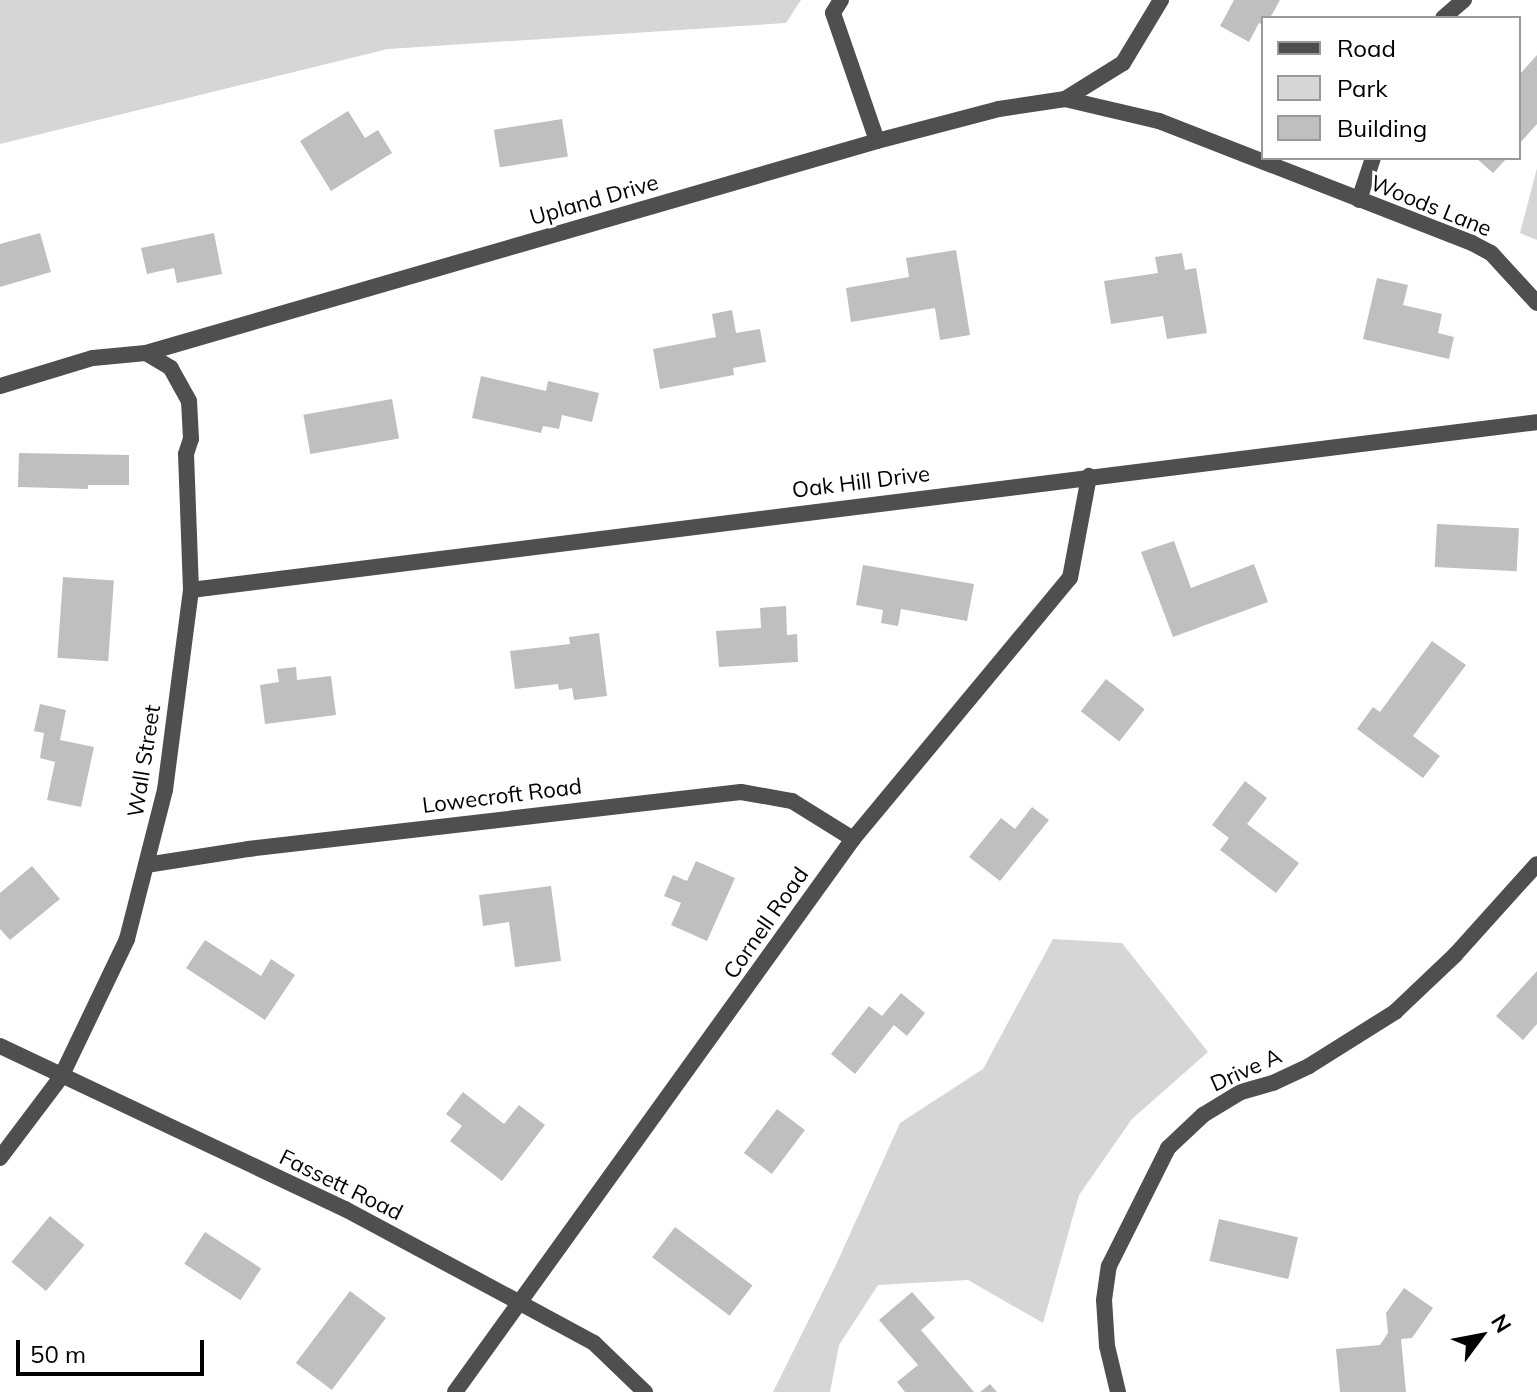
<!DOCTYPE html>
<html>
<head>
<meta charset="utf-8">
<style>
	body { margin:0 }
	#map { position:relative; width:1537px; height:1392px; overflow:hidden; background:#fff; font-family:Mulish,sans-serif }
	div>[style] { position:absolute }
	.green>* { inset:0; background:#d6d6d6 }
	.building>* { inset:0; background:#bfbfbf; transform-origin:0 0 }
	.street>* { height:16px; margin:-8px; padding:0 8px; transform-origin:8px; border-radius:8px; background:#4f4f4f }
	span { translate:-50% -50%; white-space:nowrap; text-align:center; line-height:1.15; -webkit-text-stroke:6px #fff; paint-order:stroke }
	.street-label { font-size:22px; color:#000 }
	.legend { position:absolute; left:1261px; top:16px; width:260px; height:144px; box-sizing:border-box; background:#fff; border:2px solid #999; margin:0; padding:10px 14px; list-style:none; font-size:24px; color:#000 }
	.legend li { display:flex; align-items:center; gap:16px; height:40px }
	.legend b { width:40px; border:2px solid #999 }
	.north { position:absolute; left:1441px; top:1296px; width:80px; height:80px; -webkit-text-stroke:6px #fff; paint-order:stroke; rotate:58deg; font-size:22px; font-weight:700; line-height:32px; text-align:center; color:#000 }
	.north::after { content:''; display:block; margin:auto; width:28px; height:36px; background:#000; clip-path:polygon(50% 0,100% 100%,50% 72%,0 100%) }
	.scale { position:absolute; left:16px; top:1340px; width:188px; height:36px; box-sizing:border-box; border:4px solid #000; border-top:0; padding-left:10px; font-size:24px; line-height:28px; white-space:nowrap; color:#000; -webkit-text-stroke:6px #fff; paint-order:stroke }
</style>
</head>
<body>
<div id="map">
	<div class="green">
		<div style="clip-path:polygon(0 0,801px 0,786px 23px,388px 49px,0 144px)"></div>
		<div style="clip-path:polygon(1537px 168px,1537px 240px,1520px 233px)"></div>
		<div style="clip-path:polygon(1053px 939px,1122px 943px,1208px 1052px,1132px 1119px,1079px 1195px,1043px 1323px,968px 1280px,878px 1285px,839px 1345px,830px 1392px,773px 1392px,835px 1267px,900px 1123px,983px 1069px)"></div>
	</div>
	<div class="building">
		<div style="clip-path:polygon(1234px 0,1280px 0,1270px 18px,1263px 18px,1263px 25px,1259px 23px,1249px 42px,1220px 26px)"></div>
		<div style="clip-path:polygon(1537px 55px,1537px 124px,1519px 144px,1519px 75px)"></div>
		<div style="clip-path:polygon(348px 111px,365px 138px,378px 130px,392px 153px,331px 191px,300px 141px)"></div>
		<div style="left:562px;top:119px;width:38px;height:69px;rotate:81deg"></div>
		<div style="clip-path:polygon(1476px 158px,1507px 158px,1493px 173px)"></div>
		<div style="clip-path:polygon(40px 233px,51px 272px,0 287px,0 244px)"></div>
		<div style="clip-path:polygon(214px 233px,222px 274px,177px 283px,174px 268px,147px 274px,141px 248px)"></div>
		<div style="clip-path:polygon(956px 250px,970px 335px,940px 340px,935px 308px,851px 322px,846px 288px,909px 277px,906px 258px)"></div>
		<div style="clip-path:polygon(1182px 253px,1185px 270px,1196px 268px,1207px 333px,1167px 339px,1163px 316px,1111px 324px,1104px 281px,1158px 273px,1155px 257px)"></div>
		<div style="clip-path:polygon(1377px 278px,1408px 285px,1403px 305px,1442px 314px,1438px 333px,1454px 337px,1449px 359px,1363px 339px)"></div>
		<div style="clip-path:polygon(732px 310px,736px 333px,760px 329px,766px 362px,733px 368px,734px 375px,660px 389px,653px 349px,716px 337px,712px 314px)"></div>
		<div style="clip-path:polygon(481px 376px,546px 391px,548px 381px,599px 393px,592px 422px,562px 415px,559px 429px,543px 426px,541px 433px,472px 418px)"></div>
		<div style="left:392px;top:399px;width:40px;height:90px;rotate:80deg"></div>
		<div style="clip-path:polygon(19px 453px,129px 455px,129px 485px,88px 485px,88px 489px,18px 487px)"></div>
		<div style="left:1437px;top:524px;width:82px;height:43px;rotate:3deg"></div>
		<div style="clip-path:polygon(1174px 541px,1191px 588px,1254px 564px,1268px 602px,1173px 637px,1141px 552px)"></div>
		<div style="clip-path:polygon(863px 565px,974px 584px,967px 621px,901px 609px,898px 626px,881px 623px,883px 610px,856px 605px)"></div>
		<div style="left:63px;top:577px;width:51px;height:81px;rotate:4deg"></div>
		<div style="clip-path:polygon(786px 606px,787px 635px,797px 634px,798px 662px,719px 667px,716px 631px,761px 628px,760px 608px)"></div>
		<div style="clip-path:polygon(599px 633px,607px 696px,574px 700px,572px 688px,559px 690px,558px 684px,515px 689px,510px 651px,570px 644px,569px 637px)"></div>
		<div style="clip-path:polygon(1432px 641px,1466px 665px,1413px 736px,1440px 756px,1423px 778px,1357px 729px,1373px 707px,1380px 712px)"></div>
		<div style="clip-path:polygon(296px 667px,297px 680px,331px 676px,336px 715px,265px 724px,260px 685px,279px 682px,277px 669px)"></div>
		<div style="left:1106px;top:679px;width:49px;height:41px;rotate:38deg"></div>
		<div style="clip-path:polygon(40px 704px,66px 710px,60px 740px,94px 747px,81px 807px,47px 800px,55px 762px,40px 758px,44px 733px,34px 731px)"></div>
		<div style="clip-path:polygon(1245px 781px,1267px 798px,1247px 824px,1299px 863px,1276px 893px,1220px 850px,1229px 838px,1212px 825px)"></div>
		<div style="clip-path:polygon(1032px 807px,1049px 820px,1000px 881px,969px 857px,1001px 818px,1015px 829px)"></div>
		<div style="clip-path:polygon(696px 861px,735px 878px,707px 941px,671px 925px,681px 903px,664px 896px,673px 875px,687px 881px)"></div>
		<div style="clip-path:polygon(32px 866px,60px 899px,10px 940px,0 929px,0 893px)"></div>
		<div style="clip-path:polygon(551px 886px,561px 961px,515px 967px,509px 922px,483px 926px,479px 895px)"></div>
		<div style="clip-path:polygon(205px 940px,261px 976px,271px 959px,295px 975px,265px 1020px,186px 968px)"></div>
		<div style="clip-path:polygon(1537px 971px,1537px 1024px,1523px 1040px,1496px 1016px)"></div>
		<div style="clip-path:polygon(901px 993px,925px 1013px,907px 1036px,894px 1025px,855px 1074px,831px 1054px,869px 1006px,882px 1016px)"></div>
		<div style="clip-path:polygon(463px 1092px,504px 1124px,519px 1105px,545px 1125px,502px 1181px,450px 1141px,462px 1126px,446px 1114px)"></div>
		<div style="left:777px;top:1109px;width:35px;height:55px;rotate:37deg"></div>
		<div style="left:50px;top:1216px;width:45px;height:60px;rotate:40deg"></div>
		<div style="left:1219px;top:1219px;width:81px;height:43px;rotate:13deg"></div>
		<div style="left:675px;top:1227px;width:97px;height:38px;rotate:37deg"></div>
		<div style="left:205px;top:1232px;width:67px;height:38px;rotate:33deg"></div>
		<div style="clip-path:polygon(1404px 1288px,1433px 1308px,1412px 1338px,1401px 1339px,1406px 1392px,1340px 1392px,1336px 1349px,1380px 1345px,1388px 1333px,1386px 1313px)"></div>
		<div style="left:350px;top:1291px;width:45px;height:90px;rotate:37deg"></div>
		<div style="clip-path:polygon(912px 1292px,935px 1318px,921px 1330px,974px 1392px,905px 1392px,897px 1382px,918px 1365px,879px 1320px)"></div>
		<div style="clip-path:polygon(990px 1384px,997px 1392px,980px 1392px)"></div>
	</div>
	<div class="street">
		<div style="left:841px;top:0;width:15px;rotate:122deg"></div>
		<div style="left:833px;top:13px;width:135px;rotate:71deg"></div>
		<div style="left:1443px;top:18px;width:28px;rotate:-41deg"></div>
		<div style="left:1065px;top:99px;width:97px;rotate:13.2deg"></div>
		<div style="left:1159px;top:121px;width:336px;rotate:21.3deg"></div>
		<div style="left:1472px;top:243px;width:21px;rotate:28deg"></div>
		<div style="left:1491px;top:253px;width:68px;rotate:47.4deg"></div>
		<div style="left:1359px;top:200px;width:44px;rotate:-71.6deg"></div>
		<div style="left:0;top:386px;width:97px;rotate:-16.8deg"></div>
		<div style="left:93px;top:358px;width:53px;rotate:-5.4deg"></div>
		<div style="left:146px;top:353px;width:761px;rotate:-16.17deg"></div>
		<div style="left:877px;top:141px;width:126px;rotate:-14.7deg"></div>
		<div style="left:999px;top:109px;width:67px;rotate:-8.6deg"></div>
		<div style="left:1065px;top:99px;width:68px;rotate:-31.8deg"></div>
		<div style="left:1123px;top:63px;width:74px;rotate:-58.9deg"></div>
		<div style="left:191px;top:590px;width:1356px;rotate:-7.11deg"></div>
		<div style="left:146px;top:865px;width:103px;rotate:-8.9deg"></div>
		<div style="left:248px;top:849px;width:496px;rotate:-6.6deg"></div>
		<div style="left:741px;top:792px;width:52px;rotate:10deg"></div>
		<div style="left:792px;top:801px;width:72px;rotate:31.9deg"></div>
		<div style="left:0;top:1046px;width:382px;rotate:25.3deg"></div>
		<div style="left:345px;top:1209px;width:201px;rotate:28.2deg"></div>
		<div style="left:522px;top:1304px;width:82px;rotate:28.4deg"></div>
		<div style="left:594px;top:1343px;width:71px;rotate:43.9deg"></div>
		<div style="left:0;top:1158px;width:101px;rotate:-53deg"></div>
		<div style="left:61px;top:1077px;width:153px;rotate:-64.4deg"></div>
		<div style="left:127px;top:939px;width:154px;rotate:-75.7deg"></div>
		<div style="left:165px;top:790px;width:202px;rotate:-82.6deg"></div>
		<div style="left:191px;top:590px;width:136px;rotate:-92.1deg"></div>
		<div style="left:186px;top:454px;width:16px;rotate:-72deg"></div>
		<div style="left:191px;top:439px;width:38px;rotate:-93deg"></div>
		<div style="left:189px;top:401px;width:38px;rotate:-119deg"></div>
		<div style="left:171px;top:368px;width:29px;rotate:-149deg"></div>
		<div style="left:455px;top:1392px;width:681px;rotate:-54.26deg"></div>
		<div style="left:853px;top:839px;width:339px;rotate:-50.3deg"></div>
		<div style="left:1070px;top:578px;width:104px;rotate:-79.4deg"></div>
		<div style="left:1118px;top:1392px;width:47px;rotate:-103.4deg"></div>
		<div style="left:1107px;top:1346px;width:46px;rotate:-93.7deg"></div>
		<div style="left:1104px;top:1300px;width:34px;rotate:-82deg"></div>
		<div style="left:1109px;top:1266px;width:132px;rotate:-63.4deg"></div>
		<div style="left:1168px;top:1148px;width:48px;rotate:-43.3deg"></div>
		<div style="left:1203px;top:1115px;width:44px;rotate:-31.2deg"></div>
		<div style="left:1241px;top:1092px;width:33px;rotate:-16deg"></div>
		<div style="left:1273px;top:1083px;width:40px;rotate:-25deg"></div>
		<div style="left:1309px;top:1066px;width:102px;rotate:-32.1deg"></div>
		<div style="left:1395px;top:1012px;width:83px;rotate:-43.5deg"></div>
		<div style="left:1455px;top:955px;width:122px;rotate:-48deg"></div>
	</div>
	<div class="street-label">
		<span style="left:594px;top:200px;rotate:-16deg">Upland Drive</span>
		<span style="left:1431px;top:206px;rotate:22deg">Woods Lane</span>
		<span style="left:861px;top:482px;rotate:-7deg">Oak Hill Drive</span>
		<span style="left:144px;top:761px;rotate:-81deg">Wall Street</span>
		<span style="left:502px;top:796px;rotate:-7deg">Lowecroft Road</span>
		<span style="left:766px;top:923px;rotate:-55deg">Cornell Road</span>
		<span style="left:1246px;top:1070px;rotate:-24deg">Drive A</span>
		<span style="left:341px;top:1185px;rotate:26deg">Fassett Road</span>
	</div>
	<ul class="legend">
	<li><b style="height:10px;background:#4f4f4f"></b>Road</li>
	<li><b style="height:22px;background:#d6d6d6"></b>Park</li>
	<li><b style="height:22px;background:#bfbfbf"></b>Building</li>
	</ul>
	<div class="north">N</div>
	<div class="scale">50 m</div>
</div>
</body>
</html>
